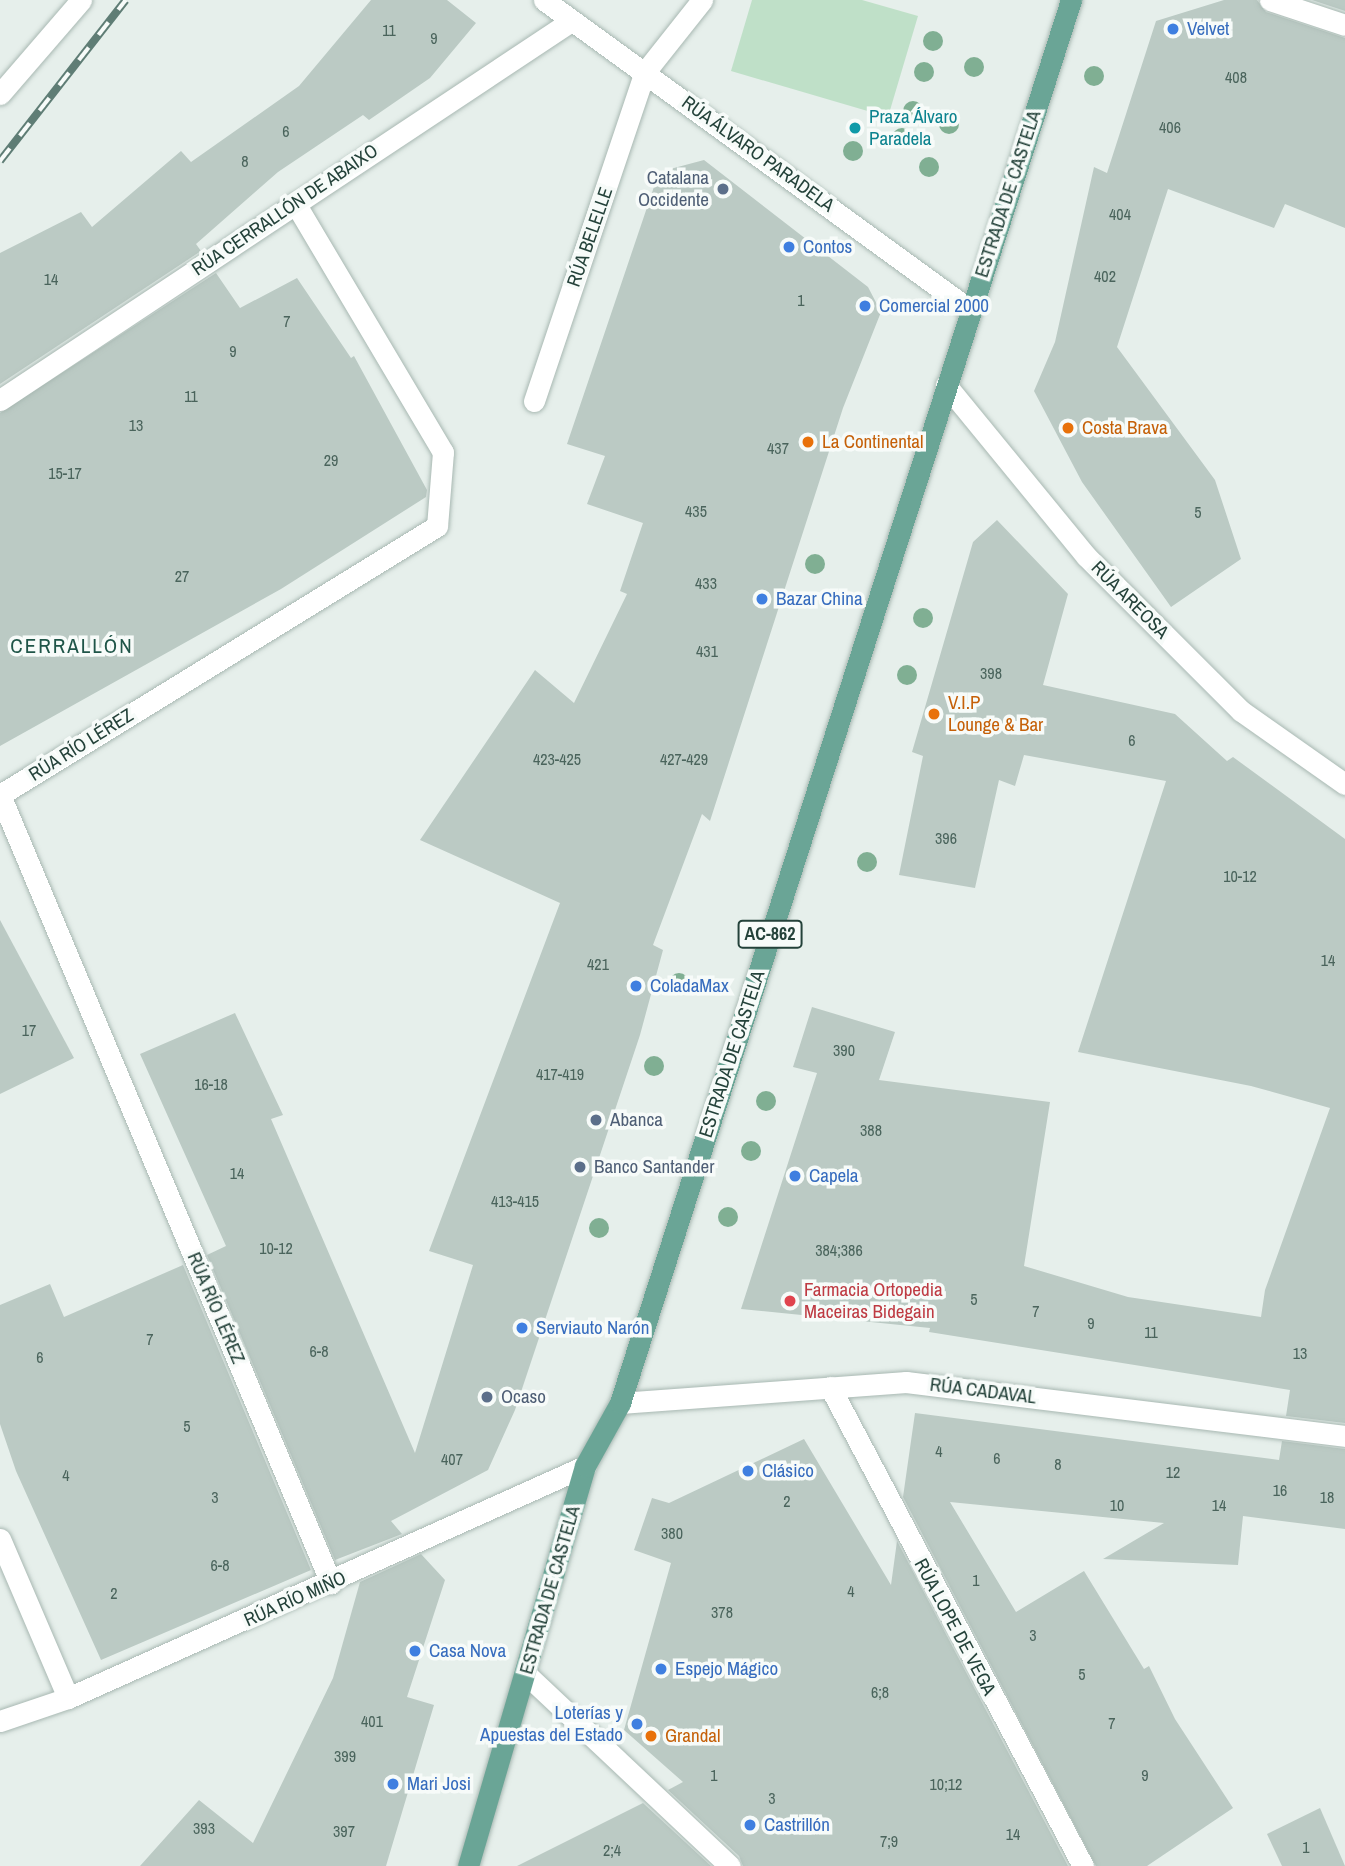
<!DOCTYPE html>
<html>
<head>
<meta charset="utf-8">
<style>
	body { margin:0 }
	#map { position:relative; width:1345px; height:1866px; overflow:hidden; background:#e6efeb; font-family:"Archivo Narrow",sans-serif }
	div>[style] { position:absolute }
	.green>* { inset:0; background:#bfe0c8 }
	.building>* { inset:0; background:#bbcac4 }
	.roads { filter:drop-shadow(0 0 2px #a8b8b2) drop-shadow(0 0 2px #a8b8b2) }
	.minor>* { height:21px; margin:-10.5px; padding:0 10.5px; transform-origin:10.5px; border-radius:10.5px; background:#fff }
	.primary>* { height:21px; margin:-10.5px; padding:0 10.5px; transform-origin:10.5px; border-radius:10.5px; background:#6aa596 }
	.rail>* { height:8px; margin-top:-4px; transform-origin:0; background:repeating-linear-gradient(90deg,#f7fbf9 0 16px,#5f7d75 0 32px); box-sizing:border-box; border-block:2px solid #5f7d75 }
	.trees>* { width:20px; height:20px; margin:-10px; border-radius:50%; background:#80af93 }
	.dots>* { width:19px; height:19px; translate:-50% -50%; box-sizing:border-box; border:4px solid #f7fbf9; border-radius:50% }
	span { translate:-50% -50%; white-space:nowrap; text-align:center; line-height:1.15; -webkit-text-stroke:7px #f7fbf9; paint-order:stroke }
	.number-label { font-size:16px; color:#4a645c }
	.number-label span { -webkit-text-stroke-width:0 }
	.shield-label span { padding:2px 5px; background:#f7fbf9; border:2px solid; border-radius:5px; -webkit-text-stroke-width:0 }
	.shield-label { font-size:18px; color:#24423a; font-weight:700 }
	.shop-label { font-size:19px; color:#366cbe }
	.left { translate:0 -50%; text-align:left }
	.right { translate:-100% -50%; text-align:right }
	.culture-label { font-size:19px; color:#0d838f }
	.street-label { font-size:19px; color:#24423a }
	.service-label { font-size:19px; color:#4e5e75 }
	.food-label { font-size:19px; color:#c56008 }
	.health-label { font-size:19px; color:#be3a42 }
	.neighbourhood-label { font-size:21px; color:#1f5548; letter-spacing:2px }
</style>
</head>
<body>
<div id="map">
	<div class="green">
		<div style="clip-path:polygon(752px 0,862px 0,918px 16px,888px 117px,731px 71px)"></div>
	</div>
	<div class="building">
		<div style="clip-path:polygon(371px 0,447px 0,476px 23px,430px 78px,369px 120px,363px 115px,278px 172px,196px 244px,201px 251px,0 384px,0 253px,81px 212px,92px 227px,181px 151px,191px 162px,299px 86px)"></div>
		<div style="clip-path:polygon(1224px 0,1257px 0,1266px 12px,1345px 38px,1345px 228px,1285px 204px,1274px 228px,1168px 189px,1117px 347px,1215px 480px,1241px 559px,1171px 607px,1082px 482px,1034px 391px,1055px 342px,1094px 167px,1107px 173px,1156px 21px)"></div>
		<div style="clip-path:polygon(1312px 0,1345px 0,1345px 11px)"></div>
		<div style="clip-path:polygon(704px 160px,868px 287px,881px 312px,843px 408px,710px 821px,702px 814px,653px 945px,663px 950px,640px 1035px,515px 1410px,488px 1470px,391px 1521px,402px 1534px,335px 1560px,207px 1255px,226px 1246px,140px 1054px,235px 1013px,283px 1115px,271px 1119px,415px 1453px,473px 1265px,429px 1251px,560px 903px,420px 840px,535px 670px,574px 703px,627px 594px,620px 591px,643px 523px,587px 504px,605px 456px,567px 444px,659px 172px)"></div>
		<div style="clip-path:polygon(216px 273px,240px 308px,297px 278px,351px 358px,354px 356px,427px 490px,426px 497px,281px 589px,0 746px,0 413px)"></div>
		<div style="clip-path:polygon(997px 520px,1068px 594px,1043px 685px,1175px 714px,1227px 761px,1233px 757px,1345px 839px,1345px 1423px,1286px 1416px,1290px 1390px,929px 1332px,930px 1328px,741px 1309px,817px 1073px,793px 1067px,812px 1007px,895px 1032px,879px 1080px,1050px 1102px,1024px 1266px,1128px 1297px,1261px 1317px,1265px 1290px,1330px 1108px,1251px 1086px,1078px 1052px,1166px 781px,1024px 755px,1015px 786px,999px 780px,975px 888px,899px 875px,923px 756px,912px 752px,973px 542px)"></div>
		<div style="clip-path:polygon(0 920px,74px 1058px,0 1094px)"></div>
		<div style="clip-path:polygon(183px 1265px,311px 1570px,101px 1660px,16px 1471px,0 1424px,0 1305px,50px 1284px,64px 1317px)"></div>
		<div style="clip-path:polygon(915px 1413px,1279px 1460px,1282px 1441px,1345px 1449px,1345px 1529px,1243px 1516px,1238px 1565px,1103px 1559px,1164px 1523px,950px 1502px,1016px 1612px,1084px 1571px,1144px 1669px,1149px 1666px,1175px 1719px,1233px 1808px,1147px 1866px,1096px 1866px,903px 1497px)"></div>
		<div style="clip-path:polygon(804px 1439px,891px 1585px,897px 1541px,1068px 1866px,743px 1866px,739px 1856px,668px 1790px,683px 1782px,624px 1730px,671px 1563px,634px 1550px,652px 1498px,669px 1503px)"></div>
		<div style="clip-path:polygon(421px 1554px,445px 1580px,407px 1697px,434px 1705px,386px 1866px,140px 1866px,199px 1800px,253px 1843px,333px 1678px,360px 1582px)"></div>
		<div style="clip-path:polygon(643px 1803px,711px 1866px,517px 1866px)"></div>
		<div style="clip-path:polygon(1320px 1808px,1345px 1866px,1282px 1866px,1267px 1834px)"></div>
	</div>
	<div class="roads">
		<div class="minor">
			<div style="left:544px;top:0;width:527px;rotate:36.04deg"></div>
			<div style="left:1270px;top:0;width:79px;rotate:18.4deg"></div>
			<div style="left:0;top:94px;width:124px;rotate:-49.2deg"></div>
			<div style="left:295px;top:203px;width:290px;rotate:59.3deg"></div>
			<div style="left:443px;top:452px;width:74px;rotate:94.6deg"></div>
			<div style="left:437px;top:526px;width:513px;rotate:148.39deg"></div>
			<div style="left:0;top:795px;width:855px;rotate:67.22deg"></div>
			<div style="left:946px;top:385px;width:221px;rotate:50.7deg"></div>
			<div style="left:1086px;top:556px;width:219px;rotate:45deg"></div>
			<div style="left:1241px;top:711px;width:127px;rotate:35.1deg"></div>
			<div style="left:0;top:400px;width:685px;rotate:-33.57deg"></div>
			<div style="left:534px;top:401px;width:347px;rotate:-71.4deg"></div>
			<div style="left:645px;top:72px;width:92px;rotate:-51.6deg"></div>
			<div style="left:830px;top:1387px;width:542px;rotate:62.16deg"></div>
			<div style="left:620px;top:1403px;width:287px;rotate:-4.2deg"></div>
			<div style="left:906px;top:1382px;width:442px;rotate:7deg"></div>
			<div style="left:0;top:1539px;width:173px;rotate:66.8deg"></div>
			<div style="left:526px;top:1674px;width:280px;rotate:43.3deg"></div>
			<div style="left:0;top:1721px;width:72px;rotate:-18.7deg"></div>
			<div style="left:68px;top:1698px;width:567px;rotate:-24.17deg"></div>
		</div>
		<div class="primary">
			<div style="left:468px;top:1866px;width:417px;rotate:-73.7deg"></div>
			<div style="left:585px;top:1466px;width:72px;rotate:-60.9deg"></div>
			<div style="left:620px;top:1403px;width:1474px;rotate:-72.18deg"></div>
		</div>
	</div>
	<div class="rail">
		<div style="left:0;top:161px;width:204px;rotate:-52deg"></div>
	</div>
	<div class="trees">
		<div style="left:933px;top:41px"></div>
		<div style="left:974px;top:67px"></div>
		<div style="left:924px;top:72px"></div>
		<div style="left:1094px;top:76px"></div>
		<div style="left:913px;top:111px"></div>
		<div style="left:949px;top:124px"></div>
		<div style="left:902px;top:138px"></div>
		<div style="left:853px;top:151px"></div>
		<div style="left:929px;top:167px"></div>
		<div style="left:815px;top:564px"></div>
		<div style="left:923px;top:618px"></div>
		<div style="left:907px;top:675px"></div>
		<div style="left:867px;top:862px"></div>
		<div style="left:679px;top:983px"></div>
		<div style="left:654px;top:1066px"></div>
		<div style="left:766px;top:1101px"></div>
		<div style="left:751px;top:1151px"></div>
		<div style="left:728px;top:1217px"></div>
		<div style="left:599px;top:1228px"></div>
	</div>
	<div class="dots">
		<div style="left:1173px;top:29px;background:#3f7fe0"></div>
		<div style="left:855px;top:128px;background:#0f9aa8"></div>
		<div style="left:723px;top:189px;background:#5c6f8a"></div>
		<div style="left:789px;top:247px;background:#3f7fe0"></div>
		<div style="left:865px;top:306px;background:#3f7fe0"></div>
		<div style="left:1068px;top:428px;background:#e8710a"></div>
		<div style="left:808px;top:442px;background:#e8710a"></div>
		<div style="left:762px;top:599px;background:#3f7fe0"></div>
		<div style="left:934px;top:714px;background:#e8710a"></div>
		<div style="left:636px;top:986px;background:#3f7fe0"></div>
		<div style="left:596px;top:1120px;background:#5c6f8a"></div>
		<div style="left:580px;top:1167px;background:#5c6f8a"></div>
		<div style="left:795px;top:1176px;background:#3f7fe0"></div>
		<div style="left:790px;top:1301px;background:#e0444e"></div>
		<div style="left:522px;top:1328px;background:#3f7fe0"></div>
		<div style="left:487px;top:1397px;background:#5c6f8a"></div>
		<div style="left:748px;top:1471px;background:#3f7fe0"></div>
		<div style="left:415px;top:1651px;background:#3f7fe0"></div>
		<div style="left:661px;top:1669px;background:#3f7fe0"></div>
		<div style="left:637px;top:1724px;background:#3f7fe0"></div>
		<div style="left:651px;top:1736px;background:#e8710a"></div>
		<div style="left:393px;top:1784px;background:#3f7fe0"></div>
		<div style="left:750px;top:1825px;background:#3f7fe0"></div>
	</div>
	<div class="number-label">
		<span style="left:389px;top:30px">11</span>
		<span style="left:434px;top:38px">9</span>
		<span style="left:1236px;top:77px">408</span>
		<span style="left:1170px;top:127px">406</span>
		<span style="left:286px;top:131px">6</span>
		<span style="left:245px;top:161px">8</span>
		<span style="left:1120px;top:214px">404</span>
		<span style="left:1105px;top:276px">402</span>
		<span style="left:51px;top:279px">14</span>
		<span style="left:801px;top:300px">1</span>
		<span style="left:287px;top:321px">7</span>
		<span style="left:233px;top:351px">9</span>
		<span style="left:191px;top:396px">11</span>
		<span style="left:136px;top:425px">13</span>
		<span style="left:778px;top:448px">437</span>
		<span style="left:331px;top:460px">29</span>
		<span style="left:65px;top:473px">15-17</span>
		<span style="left:696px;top:511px">435</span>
		<span style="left:1198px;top:512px">5</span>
		<span style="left:182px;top:576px">27</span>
		<span style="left:706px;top:583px">433</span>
		<span style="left:707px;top:651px">431</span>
		<span style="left:991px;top:673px">398</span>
		<span style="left:1132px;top:740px">6</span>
		<span style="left:557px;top:759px">423-425</span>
		<span style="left:684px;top:759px">427-429</span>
		<span style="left:946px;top:838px">396</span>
		<span style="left:1240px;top:876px">10-12</span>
		<span style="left:1328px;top:960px">14</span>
		<span style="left:598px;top:964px">421</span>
		<span style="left:29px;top:1030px">17</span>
		<span style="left:844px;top:1050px">390</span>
		<span style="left:560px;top:1074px">417-419</span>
		<span style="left:211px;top:1084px">16-18</span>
		<span style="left:871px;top:1130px">388</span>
		<span style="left:237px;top:1173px">14</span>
		<span style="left:515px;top:1201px">413-415</span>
		<span style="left:276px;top:1248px">10-12</span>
		<span style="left:839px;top:1250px">384;386</span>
		<span style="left:974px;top:1299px">5</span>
		<span style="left:1036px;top:1311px">7</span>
		<span style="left:1091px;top:1323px">9</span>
		<span style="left:1151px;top:1332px">11</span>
		<span style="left:150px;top:1339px">7</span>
		<span style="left:319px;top:1351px">6-8</span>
		<span style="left:1300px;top:1353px">13</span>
		<span style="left:40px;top:1357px">6</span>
		<span style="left:187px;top:1426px">5</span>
		<span style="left:939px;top:1451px">4</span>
		<span style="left:997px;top:1458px">6</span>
		<span style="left:452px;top:1459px">407</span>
		<span style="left:1058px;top:1464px">8</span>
		<span style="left:1173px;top:1472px">12</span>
		<span style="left:66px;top:1475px">4</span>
		<span style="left:1280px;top:1490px">16</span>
		<span style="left:215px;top:1497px">3</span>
		<span style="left:1327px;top:1497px">18</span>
		<span style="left:787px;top:1501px">2</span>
		<span style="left:1117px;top:1505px">10</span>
		<span style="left:1219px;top:1505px">14</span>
		<span style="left:672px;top:1533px">380</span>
		<span style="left:220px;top:1565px">6-8</span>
		<span style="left:976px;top:1580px">1</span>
		<span style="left:851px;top:1591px">4</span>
		<span style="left:114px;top:1593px">2</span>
		<span style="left:722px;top:1612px">378</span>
		<span style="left:1033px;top:1635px">3</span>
		<span style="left:1082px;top:1674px">5</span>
		<span style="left:880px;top:1692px">6;8</span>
		<span style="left:372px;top:1721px">401</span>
		<span style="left:1112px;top:1723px">7</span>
		<span style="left:345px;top:1756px">399</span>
		<span style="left:714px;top:1775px">1</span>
		<span style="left:1145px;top:1775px">9</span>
		<span style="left:946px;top:1784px">10;12</span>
		<span style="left:772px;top:1798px">3</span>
		<span style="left:204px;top:1828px">393</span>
		<span style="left:344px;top:1831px">397</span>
		<span style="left:1013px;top:1834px">14</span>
		<span style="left:889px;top:1841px">7;9</span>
		<span style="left:1306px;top:1847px">1</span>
		<span style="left:612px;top:1850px">2;4</span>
	</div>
	<div class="shield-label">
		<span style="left:770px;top:934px">AC-862</span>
	</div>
	<div class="shop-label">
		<span class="left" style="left:1187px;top:29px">Velvet</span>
		<span class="left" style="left:803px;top:247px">Contos</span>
		<span class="left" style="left:879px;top:306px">Comercial 2000</span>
		<span class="left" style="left:776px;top:599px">Bazar China</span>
		<span class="left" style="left:650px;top:986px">ColadaMax</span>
		<span class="left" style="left:809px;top:1176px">Capela</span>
		<span class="left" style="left:536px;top:1328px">Serviauto Narón</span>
		<span class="left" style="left:762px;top:1471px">Clásico</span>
		<span class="left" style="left:429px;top:1651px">Casa Nova</span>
		<span class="left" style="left:675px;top:1669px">Espejo Mágico</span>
		<span class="right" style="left:623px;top:1724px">Loterías y<br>Apuestas del Estado</span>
		<span class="left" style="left:407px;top:1784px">Mari Josi</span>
		<span class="left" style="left:764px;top:1825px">Castrillón</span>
	</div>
	<div class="culture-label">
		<span class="left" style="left:869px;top:128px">Praza Álvaro<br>Paradela</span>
	</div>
	<div class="street-label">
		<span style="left:758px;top:154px;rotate:36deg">RÚA ÁLVARO PARADELA</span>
		<span style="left:1008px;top:194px;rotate:-72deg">ESTRADA DE CASTELA</span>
		<span style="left:285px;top:210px;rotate:-34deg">RÚA CERRALLÓN DE ABAIXO</span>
		<span style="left:590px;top:237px;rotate:-71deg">RÚA BELELLE</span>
		<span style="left:1130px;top:600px;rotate:45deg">RÚA AREOSA</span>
		<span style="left:81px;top:745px;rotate:-32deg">RÚA RÍO LÉREZ</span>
		<span style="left:732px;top:1054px;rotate:-72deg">ESTRADA DE CASTELA</span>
		<span style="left:216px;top:1308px;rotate:67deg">RÚA RÍO LÉREZ</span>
		<span style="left:983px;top:1391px;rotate:7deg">RÚA CADAVAL</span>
		<span style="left:550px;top:1590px;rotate:-74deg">ESTRADA DE CASTELA</span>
		<span style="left:295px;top:1599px;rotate:-24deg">RÚA RÍO MIÑO</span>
		<span style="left:955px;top:1627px;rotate:62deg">RÚA LOPE DE VEGA</span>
	</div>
	<div class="service-label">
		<span class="right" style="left:709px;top:189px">Catalana<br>Occidente</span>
		<span class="left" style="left:610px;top:1120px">Abanca</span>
		<span class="left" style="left:594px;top:1167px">Banco Santander</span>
		<span class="left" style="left:501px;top:1397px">Ocaso</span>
	</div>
	<div class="food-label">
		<span class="left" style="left:1082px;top:428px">Costa Brava</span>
		<span class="left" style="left:822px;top:442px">La Continental</span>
		<span class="left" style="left:948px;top:714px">V.I.P<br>Lounge &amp; Bar</span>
		<span class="left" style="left:665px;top:1736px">Grandal</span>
	</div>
	<div class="health-label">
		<span class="left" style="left:804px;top:1301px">Farmacia Ortopedia<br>Maceiras Bidegain</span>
	</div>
	<div class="neighbourhood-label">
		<span style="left:72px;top:646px">CERRALLÓN</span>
	</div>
</div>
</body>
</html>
